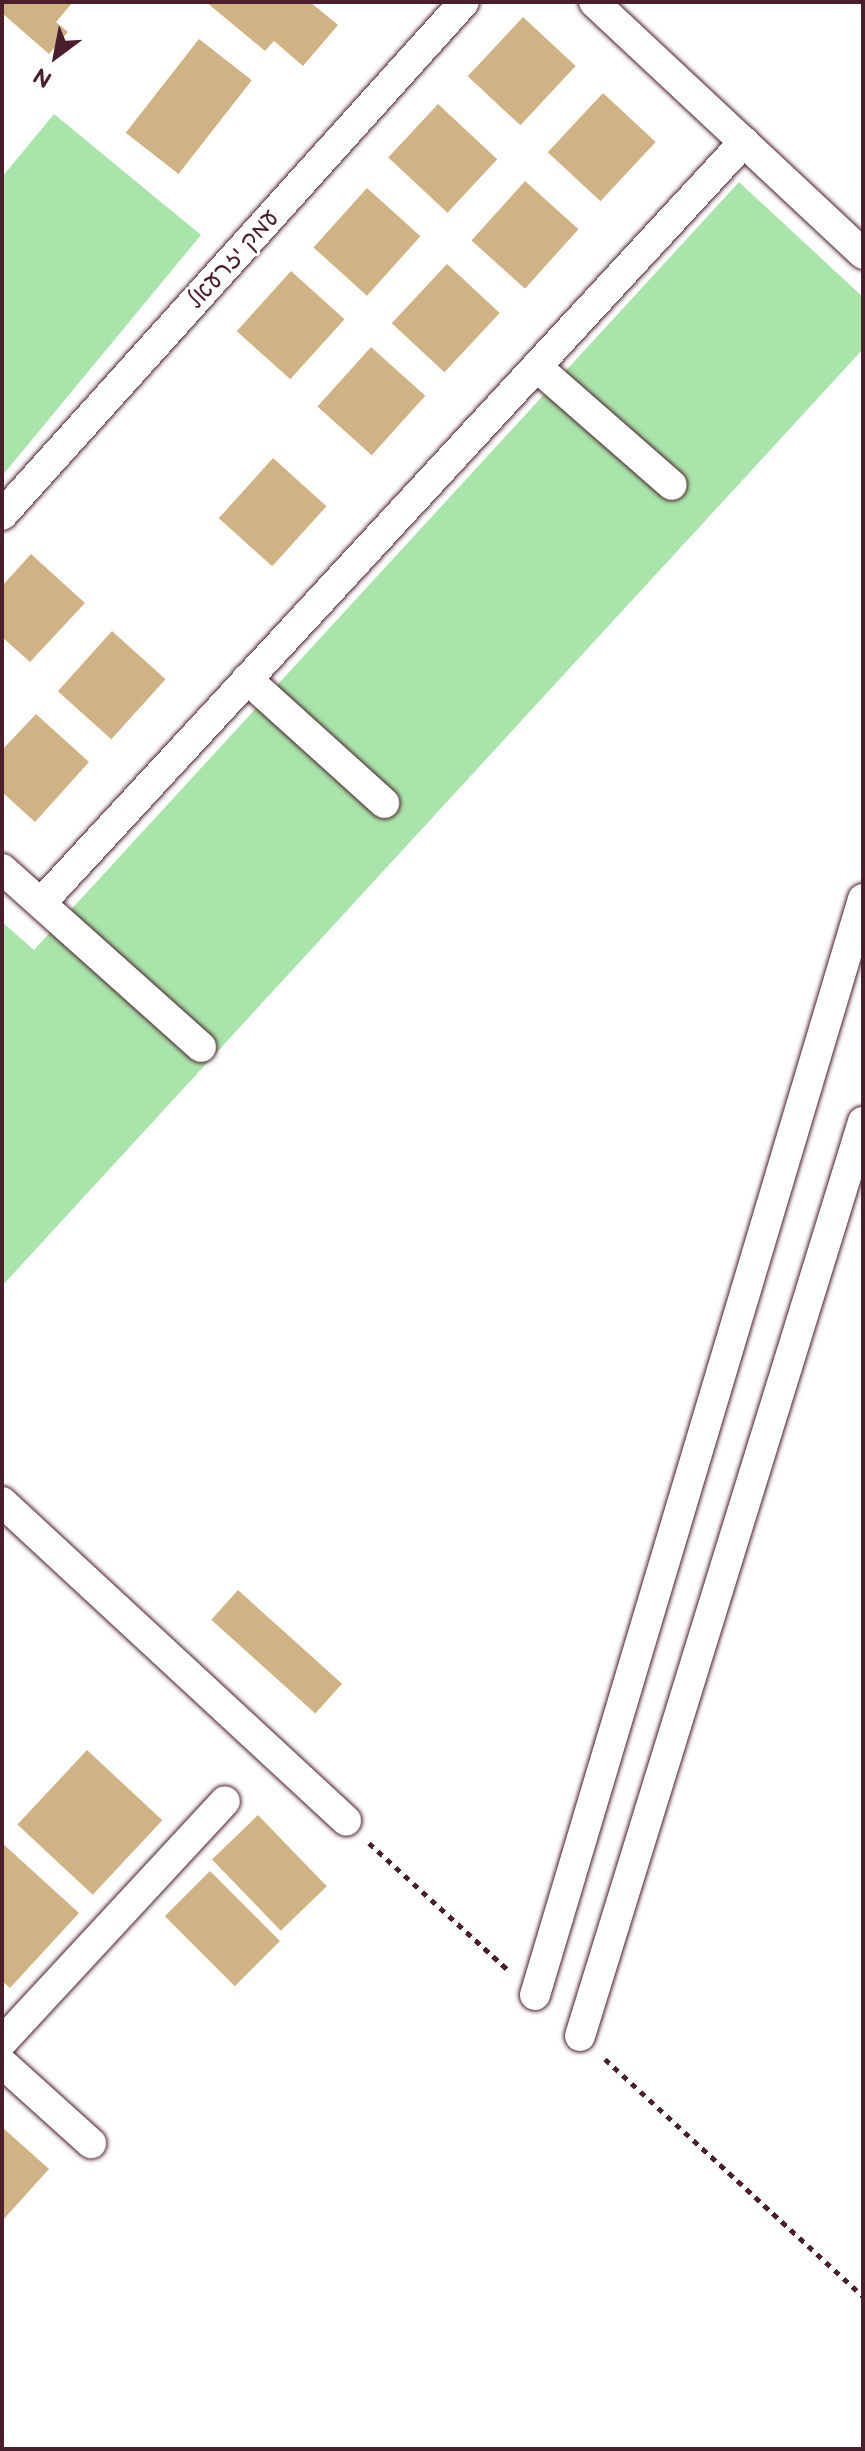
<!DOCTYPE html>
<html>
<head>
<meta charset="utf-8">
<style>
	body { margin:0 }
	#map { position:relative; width:865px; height:2451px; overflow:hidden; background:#fff; font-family:"Balsamiq Sans","Playpen Sans Hebrew",sans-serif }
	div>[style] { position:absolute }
	.green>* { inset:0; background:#a9e5ab }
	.building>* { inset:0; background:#d0b385; transform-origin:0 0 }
	.path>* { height:5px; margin-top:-2.5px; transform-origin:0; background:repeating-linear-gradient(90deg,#4a1f2b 0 6px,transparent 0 12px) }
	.roads { filter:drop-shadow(0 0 2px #4a1f2b) drop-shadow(0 0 2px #4a1f2b) }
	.minor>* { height:30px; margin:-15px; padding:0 15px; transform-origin:15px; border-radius:15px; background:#fff }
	span { translate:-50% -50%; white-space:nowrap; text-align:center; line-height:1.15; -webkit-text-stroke:6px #fff; paint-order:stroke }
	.street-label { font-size:24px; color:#4a1f2b }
	.frame { position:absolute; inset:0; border:4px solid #4a1f2b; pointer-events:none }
	.north { position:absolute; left:16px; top:16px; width:80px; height:80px; -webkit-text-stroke:6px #fff; paint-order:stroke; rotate:212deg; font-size:22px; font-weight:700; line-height:32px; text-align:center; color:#4a1f2b }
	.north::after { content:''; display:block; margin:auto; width:28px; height:36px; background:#4a1f2b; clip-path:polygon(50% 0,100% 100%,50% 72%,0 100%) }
</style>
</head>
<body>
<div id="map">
	<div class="green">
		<div style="clip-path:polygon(54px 114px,201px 235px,2px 476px,2px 177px)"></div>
		<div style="clip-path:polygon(739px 182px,863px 297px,863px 349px,2px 1286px,2px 922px,34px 950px)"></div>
	</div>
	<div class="building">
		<div style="clip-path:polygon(2px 2px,73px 2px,56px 22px,68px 32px,49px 54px,2px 13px)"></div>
		<div style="clip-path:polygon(206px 2px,310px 2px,338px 25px,303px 66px,274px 41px,265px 51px)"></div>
		<div style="left:523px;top:17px;width:72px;height:81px;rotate:43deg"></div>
		<div style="left:199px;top:39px;width:67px;height:119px;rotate:38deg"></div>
		<div style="left:603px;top:93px;width:72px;height:81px;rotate:43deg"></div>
		<div style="left:438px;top:104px;width:81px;height:73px;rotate:43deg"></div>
		<div style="left:525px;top:181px;width:72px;height:80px;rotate:42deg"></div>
		<div style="left:367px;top:188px;width:72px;height:80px;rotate:42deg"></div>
		<div style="left:447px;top:264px;width:72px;height:81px;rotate:43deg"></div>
		<div style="left:291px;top:271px;width:72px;height:81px;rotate:42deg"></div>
		<div style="left:371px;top:347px;width:73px;height:80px;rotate:42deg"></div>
		<div style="left:273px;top:458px;width:72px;height:81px;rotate:42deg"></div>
		<div style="clip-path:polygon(31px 554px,85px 603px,30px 662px,2px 637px,2px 586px)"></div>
		<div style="left:112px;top:631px;width:72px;height:81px;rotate:42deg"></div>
		<div style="clip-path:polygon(36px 714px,89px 762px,35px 822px,2px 792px,2px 750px)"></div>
		<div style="left:238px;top:1590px;width:140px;height:40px;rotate:42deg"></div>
		<div style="left:87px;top:1750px;width:103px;height:102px;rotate:43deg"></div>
		<div style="left:258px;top:1815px;width:99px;height:64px;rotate:46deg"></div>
		<div style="clip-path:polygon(2px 1843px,79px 1913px,10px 1988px,2px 1981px)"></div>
		<div style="left:210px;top:1871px;width:99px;height:64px;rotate:45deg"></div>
		<div style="clip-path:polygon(2px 2127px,49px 2169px,2px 2221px)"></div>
	</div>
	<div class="path">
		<div style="left:369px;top:1843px;width:190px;rotate:42.4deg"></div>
		<div style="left:605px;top:2059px;width:350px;rotate:42.6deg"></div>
	</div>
	<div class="roads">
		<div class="minor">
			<div style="left:594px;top:2px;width:369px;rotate:43.1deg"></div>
			<div style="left:537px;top:367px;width:179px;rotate:41.2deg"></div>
			<div style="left:2px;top:515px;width:690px;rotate:-47.99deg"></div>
			<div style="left:247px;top:679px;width:185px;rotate:42.1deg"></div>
			<div style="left:2px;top:869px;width:267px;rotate:41.8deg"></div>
			<div style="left:41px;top:903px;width:1036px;rotate:-47.27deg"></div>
			<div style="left:2px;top:1502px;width:469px;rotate:42.8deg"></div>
			<div style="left:535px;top:1995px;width:1144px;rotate:-73.34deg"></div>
			<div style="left:580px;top:2036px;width:957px;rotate:-72.8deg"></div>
			<div style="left:2px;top:2042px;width:328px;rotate:-47.2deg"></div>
			<div style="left:2px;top:2063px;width:120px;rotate:42deg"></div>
		</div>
	</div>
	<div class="street-label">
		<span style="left:233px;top:259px;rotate:-48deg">עמק יזרעאל</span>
	</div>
	<div class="frame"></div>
	<div class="north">N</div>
</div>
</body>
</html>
